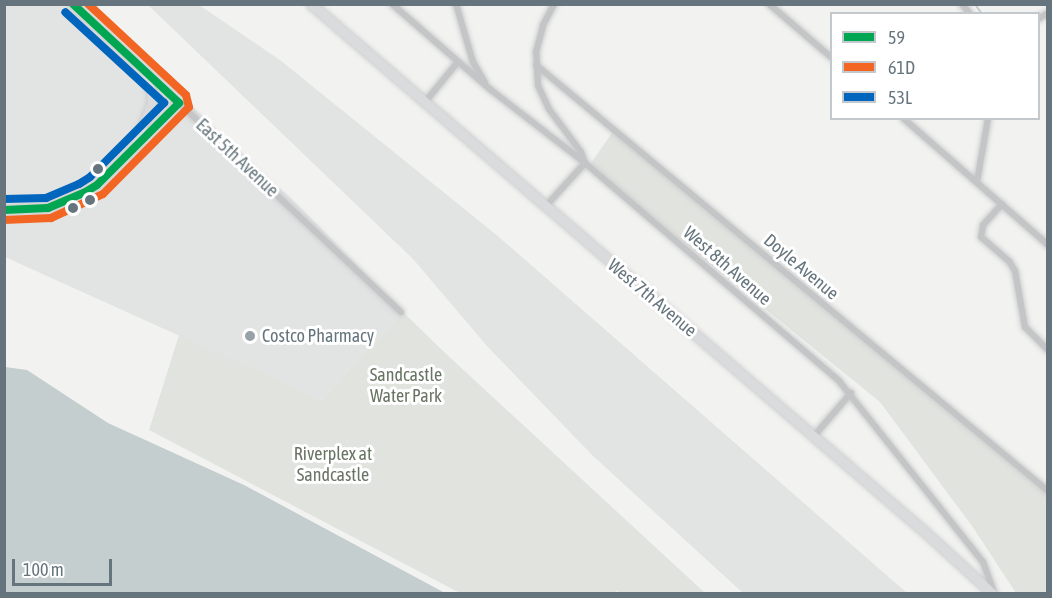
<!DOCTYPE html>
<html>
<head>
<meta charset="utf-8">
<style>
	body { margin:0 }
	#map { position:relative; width:1052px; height:598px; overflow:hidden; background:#f2f2f1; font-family:"Asap Condensed",sans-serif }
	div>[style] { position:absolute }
	.built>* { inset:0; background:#e2e3e3 }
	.green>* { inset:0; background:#e1e3df }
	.water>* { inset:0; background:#c4cecf }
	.stream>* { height:2px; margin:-1px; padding:0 1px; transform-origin:1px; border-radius:1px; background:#c4cecf }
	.roads { filter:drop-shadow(0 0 2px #cdcece) drop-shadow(0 0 2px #cdcece) }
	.street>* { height:6px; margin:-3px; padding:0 3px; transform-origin:3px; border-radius:3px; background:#c3c5c6 }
	.secondary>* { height:8px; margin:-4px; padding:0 4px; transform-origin:4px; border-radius:4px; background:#dadbdc }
	.primary>* { height:9px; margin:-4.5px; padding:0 4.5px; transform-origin:4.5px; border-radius:4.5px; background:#dadbdc }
	.bus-1>* { height:8px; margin:-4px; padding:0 4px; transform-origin:4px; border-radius:4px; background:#00a651 }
	.bus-2>* { height:8px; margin:-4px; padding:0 4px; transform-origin:4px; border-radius:4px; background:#f26522 }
	.bus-3>* { height:8px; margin:-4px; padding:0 4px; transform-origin:4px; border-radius:4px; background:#0065bd }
	.dots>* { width:16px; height:16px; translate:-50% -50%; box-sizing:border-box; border:3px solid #fff; border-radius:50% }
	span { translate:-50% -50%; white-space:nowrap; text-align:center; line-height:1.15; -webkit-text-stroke:6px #fff; paint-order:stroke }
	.street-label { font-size:18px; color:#66757d }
	.poi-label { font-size:18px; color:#66757d }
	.left { translate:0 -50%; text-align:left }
	.park-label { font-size:18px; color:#697564 }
	.frame { position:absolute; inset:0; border:6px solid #66757d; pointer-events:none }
	.legend { position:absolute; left:830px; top:12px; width:210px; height:108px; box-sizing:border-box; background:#fff; border:2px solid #c2c8cb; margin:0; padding:8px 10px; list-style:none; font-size:18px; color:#66757d }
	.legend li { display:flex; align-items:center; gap:12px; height:30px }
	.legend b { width:30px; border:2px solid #c2c8cb }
	.scale { position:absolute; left:12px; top:559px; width:100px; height:27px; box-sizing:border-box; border:3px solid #66757d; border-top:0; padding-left:8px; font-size:18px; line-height:21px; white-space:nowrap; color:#66757d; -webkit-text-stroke:4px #fff; paint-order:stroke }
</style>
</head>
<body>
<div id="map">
	<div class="built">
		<div style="clip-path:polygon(4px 5px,83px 5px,297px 204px,403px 312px,321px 400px,5px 257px)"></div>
		<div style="clip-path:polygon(148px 5px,199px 5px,280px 60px,499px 237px,907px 593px,743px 593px,592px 455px,487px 346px,413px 259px)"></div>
	</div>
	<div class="green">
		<div style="clip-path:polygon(614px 130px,1047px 490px,1047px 593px,1016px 593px,972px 526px,880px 402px,589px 166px)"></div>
		<div style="clip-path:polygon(403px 312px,443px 351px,705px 593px,619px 594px,617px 590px,614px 594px,460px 593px,149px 430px,179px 335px,321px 400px)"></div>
	</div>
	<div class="water">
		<div style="clip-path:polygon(5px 367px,27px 370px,108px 423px,244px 485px,445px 593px,5px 593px)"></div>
	</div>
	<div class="stream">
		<div style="left:975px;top:4px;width:12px;rotate:55deg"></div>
	</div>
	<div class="roads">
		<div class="street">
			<div style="left:392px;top:4px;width:131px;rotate:41deg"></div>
			<div style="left:491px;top:90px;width:119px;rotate:37.8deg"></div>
			<div style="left:585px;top:163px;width:335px;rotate:40.6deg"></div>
			<div style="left:839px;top:381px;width:231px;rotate:51.5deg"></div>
			<div style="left:983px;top:562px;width:33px;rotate:70deg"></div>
			<div style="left:456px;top:4px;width:60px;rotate:73.7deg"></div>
			<div style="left:473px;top:62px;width:24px;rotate:60deg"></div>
			<div style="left:769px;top:4px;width:83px;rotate:40.6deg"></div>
			<div style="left:962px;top:4px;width:13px;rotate:51deg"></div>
			<div style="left:1038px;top:19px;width:12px;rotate:-31deg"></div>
			<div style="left:536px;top:65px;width:666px;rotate:39.76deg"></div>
			<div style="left:425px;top:102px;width:50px;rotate:-50.6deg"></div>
			<div style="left:179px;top:103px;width:305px;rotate:43.3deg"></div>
			<div style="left:903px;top:118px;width:193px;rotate:41.2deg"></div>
			<div style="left:977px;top:182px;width:65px;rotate:-80.2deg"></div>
			<div style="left:1002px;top:204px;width:28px;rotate:132deg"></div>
			<div style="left:983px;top:225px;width:12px;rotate:99deg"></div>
			<div style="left:981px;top:237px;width:37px;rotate:41deg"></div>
			<div style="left:1009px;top:261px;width:12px;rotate:59deg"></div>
			<div style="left:1015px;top:271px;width:57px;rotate:79.9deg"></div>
			<div style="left:1025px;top:327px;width:33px;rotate:45deg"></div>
			<div style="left:545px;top:207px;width:59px;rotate:-47.7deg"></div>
			<div style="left:585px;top:163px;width:12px;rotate:-110deg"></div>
			<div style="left:581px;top:152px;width:54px;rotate:-126.7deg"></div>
			<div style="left:549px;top:109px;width:26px;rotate:-115deg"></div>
			<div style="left:538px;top:85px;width:33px;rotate:-93deg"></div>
			<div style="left:536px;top:52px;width:28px;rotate:-75deg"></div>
			<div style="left:543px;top:25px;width:24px;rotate:-62deg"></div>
			<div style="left:814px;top:436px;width:57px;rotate:-49.3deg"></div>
		</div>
		<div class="secondary">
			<div style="left:137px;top:142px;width:42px;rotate:-69deg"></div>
			<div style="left:152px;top:103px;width:13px;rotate:-94deg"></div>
			<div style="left:151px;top:90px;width:19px;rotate:-111deg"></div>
			<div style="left:4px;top:210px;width:44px;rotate:-2.6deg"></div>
			<div style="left:48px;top:208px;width:39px;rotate:-23deg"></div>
			<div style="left:84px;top:193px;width:15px;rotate:-32deg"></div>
			<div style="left:97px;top:185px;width:116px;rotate:-45deg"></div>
			<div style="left:179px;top:103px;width:146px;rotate:-137.2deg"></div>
		</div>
		<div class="primary">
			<div style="left:311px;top:4px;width:808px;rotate:40.69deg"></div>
			<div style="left:924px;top:531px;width:93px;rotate:42.4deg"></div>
		</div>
	</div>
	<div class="bus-1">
		<div style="left:73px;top:4px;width:145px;rotate:43deg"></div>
		<div style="left:4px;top:210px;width:44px;rotate:-2.6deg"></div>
		<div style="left:48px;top:208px;width:39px;rotate:-23deg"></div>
		<div style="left:84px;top:193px;width:15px;rotate:-32deg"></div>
		<div style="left:97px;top:185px;width:116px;rotate:-45deg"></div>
	</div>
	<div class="bus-2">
		<div style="left:4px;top:220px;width:47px;rotate:-2.4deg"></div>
		<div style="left:51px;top:218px;width:57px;rotate:-24.8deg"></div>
		<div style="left:103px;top:194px;width:122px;rotate:-45.3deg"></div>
		<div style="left:189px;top:107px;width:12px;rotate:-104deg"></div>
		<div style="left:186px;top:95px;width:134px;rotate:-137.1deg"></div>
	</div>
	<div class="bus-3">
		<div style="left:4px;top:199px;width:42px;rotate:-1.4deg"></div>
		<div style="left:46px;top:198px;width:36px;rotate:-23deg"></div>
		<div style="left:79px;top:184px;width:13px;rotate:-32deg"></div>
		<div style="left:90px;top:177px;width:105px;rotate:-45deg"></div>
		<div style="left:164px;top:103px;width:134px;rotate:-137.4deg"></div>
	</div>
	<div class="dots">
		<div style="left:98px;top:169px;background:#66757d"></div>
		<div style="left:90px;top:200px;background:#66757d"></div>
		<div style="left:73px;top:208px;background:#66757d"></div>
		<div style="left:250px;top:336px;background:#97a1a6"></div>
	</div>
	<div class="street-label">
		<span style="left:237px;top:158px;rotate:43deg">East 5th Avenue</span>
		<span style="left:727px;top:266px;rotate:41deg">West 8th Avenue</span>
		<span style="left:801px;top:267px;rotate:40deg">Doyle Avenue</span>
		<span style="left:652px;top:298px;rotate:40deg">West 7th Avenue</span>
	</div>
	<div class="poi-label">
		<span class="left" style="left:262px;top:336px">Costco Pharmacy</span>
	</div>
	<div class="park-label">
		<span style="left:406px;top:386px">Sandcastle<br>Water Park</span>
		<span style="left:333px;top:465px">Riverplex at<br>Sandcastle</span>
	</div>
	<div class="frame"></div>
	<ul class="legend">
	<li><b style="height:8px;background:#00a651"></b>59</li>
	<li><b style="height:8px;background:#f26522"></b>61D</li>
	<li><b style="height:8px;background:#0065bd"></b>53L</li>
	</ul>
	<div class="scale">100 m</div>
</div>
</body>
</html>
